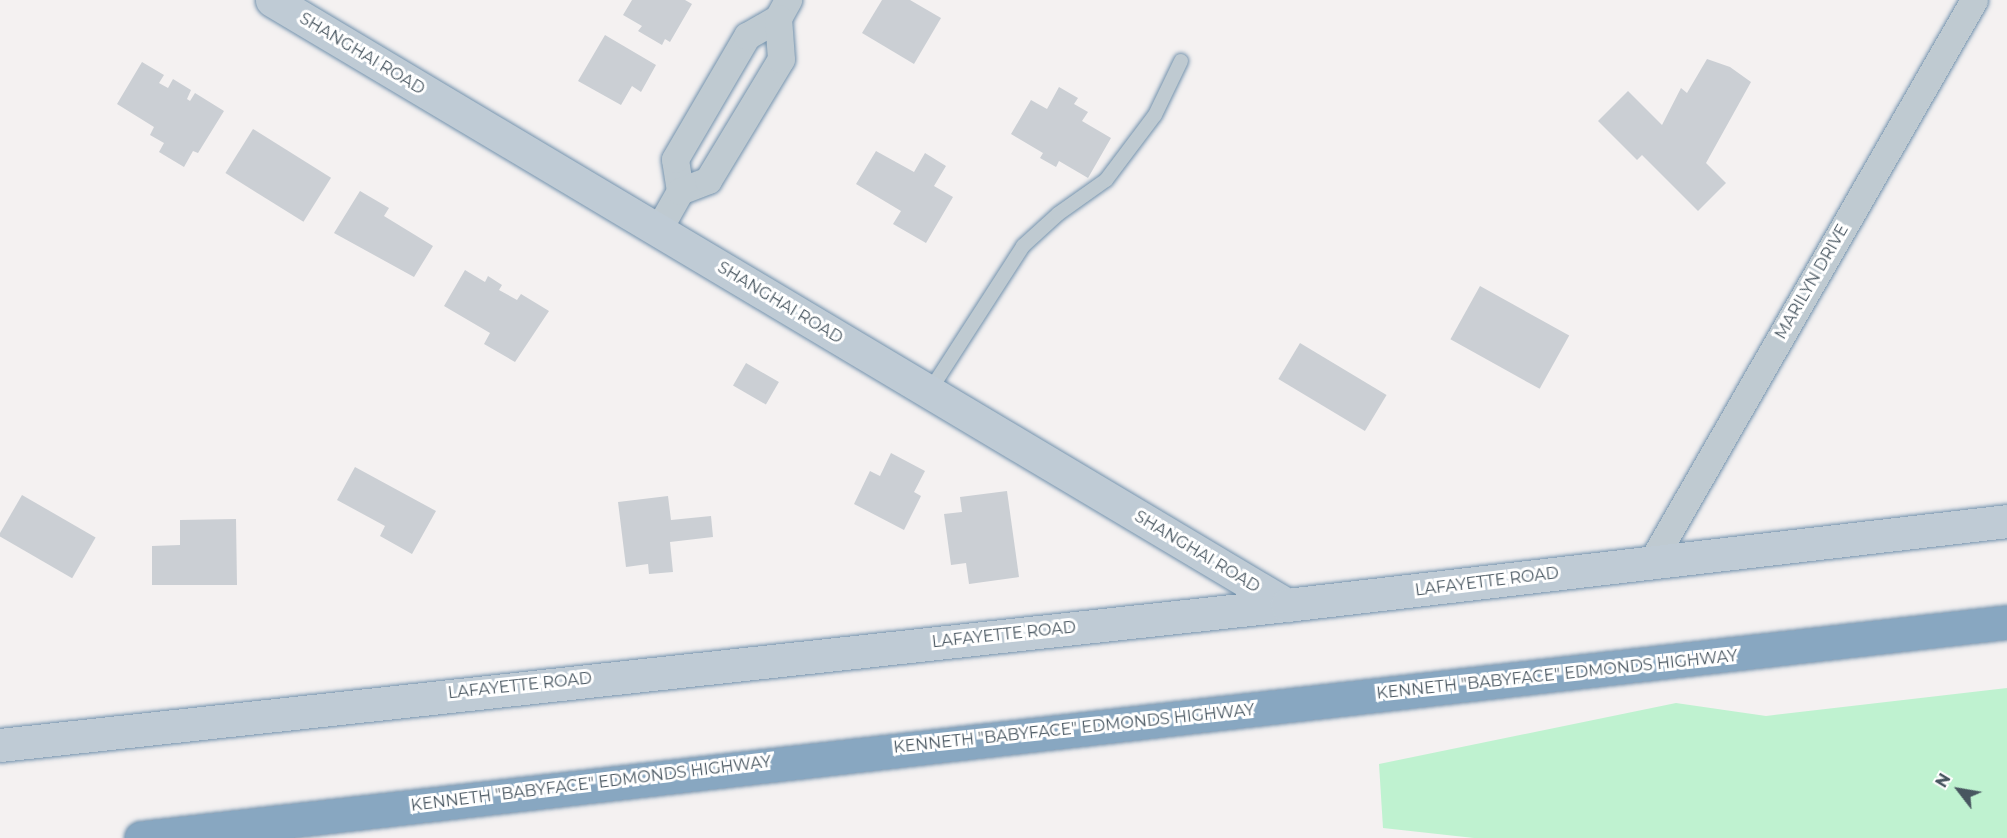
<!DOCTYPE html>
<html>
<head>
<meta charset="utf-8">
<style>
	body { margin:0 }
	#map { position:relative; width:2007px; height:838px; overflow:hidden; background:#f4f1f1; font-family:Montserrat,sans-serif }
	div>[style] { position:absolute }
	.green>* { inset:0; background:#bff2d0 }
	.building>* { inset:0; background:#cbcfd4; transform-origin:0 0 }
	.roads { filter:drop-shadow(0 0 2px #7392ad) drop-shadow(0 0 2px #7392ad) }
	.lane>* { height:14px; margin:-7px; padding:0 7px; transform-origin:7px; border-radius:7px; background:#bfcad1 }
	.street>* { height:27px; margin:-13.5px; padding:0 13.5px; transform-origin:13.5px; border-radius:13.5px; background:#bfcad1 }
	.secondary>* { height:33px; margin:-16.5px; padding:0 16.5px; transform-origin:16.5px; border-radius:16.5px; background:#bfcbd5 }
	.highway>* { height:33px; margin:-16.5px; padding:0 16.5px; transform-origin:16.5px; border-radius:16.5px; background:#88a7c1 }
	span { translate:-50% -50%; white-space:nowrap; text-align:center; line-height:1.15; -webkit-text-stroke:6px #fff; paint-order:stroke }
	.street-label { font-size:16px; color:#485660 }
	.north { position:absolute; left:1929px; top:760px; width:60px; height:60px; -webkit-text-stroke:4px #fff; paint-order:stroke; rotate:301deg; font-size:16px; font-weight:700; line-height:24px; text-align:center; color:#485660 }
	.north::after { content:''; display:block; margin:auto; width:21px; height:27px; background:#485660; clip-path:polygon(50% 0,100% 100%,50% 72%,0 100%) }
</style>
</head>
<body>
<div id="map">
	<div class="green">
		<div style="clip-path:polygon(2007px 688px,2007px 838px,1474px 838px,1383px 828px,1379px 764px,1676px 703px,1766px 716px)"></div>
	</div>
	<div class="building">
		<div style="clip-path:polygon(632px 0,685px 0,692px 4px,670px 42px,665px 39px,662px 45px,638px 31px,642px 26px,623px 15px)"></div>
		<div style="clip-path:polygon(882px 0,910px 0,941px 18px,914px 64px,862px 33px)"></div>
		<div style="clip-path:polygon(605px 35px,656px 65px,641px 92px,632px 86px,621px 105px,578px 81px)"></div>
		<div style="clip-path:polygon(1707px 59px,1730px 67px,1751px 82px,1706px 163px,1726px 183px,1698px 211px,1642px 155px,1637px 160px,1598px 121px,1628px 91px,1662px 125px,1681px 88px,1687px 93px)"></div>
		<div style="clip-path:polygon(142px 62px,164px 75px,159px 83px,168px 88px,173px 79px,191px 90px,187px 99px,190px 101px,195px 93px,224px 111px,198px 153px,193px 151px,184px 167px,159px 152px,164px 143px,150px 135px,154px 127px,117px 104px)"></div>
		<div style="clip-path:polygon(1059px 87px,1078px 98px,1074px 104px,1088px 112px,1082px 121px,1111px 138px,1088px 178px,1059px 161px,1056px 167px,1040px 158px,1043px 153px,1011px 134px,1031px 100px,1047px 109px)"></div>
		<div style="left:253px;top:129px;width:92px;height:52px;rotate:32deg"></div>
		<div style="clip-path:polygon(876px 151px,914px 172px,925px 153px,946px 166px,934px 186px,953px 197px,926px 243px,893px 224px,901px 211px,856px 184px)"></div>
		<div style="clip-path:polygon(360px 191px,389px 208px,384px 216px,433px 246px,414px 277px,334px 233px)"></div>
		<div style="clip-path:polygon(465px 270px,485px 282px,488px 276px,502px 285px,499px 290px,517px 300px,521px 294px,549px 311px,515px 362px,484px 344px,490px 333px,444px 306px)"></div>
		<div style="left:1480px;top:286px;width:102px;height:61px;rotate:29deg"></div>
		<div style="left:1300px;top:343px;width:101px;height:42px;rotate:31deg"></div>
		<div style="left:746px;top:363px;width:38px;height:26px;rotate:30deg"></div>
		<div style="clip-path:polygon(891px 453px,925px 471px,914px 492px,921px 496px,904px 530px,854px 504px,870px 471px,880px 476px)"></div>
		<div style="clip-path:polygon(355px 467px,436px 511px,412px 554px,380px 536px,385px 526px,337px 500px)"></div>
		<div style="clip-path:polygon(1007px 491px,1019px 577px,969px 584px,966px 563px,951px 565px,944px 514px,962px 512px,960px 497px)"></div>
		<div style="left:22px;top:495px;width:85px;height:47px;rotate:30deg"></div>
		<div style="clip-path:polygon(668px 496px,671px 520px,711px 516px,713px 537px,670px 542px,673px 572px,649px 574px,648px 564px,626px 567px,618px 502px)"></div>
		<div style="clip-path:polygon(236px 519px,237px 585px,152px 585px,152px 546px,180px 545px,180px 520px)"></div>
	</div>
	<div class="roads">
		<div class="lane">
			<div style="left:929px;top:392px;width:174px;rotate:-57.2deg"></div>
			<div style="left:1023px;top:246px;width:47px;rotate:-42.4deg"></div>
			<div style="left:1058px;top:214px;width:59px;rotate:-35.3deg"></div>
			<div style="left:1106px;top:180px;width:81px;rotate:-53deg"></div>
			<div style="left:1155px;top:115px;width:60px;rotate:-64.3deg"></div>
		</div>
		<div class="street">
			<div style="left:680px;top:191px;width:32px;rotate:-99deg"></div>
			<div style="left:675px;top:159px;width:143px;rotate:-59.7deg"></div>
			<div style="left:747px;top:36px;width:36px;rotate:-30deg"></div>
			<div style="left:778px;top:18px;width:21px;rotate:-61deg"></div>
			<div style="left:658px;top:230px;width:45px;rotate:-60.6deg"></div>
			<div style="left:680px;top:191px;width:30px;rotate:-21deg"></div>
			<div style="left:708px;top:180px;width:141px;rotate:-58.9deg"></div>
			<div style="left:781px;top:59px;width:41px;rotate:-94.2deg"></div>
			<div style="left:1651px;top:563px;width:649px;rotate:-60.16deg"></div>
		</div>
		<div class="secondary">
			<div style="left:272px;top:0;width:1182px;rotate:30.8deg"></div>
			<div style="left:0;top:745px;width:1295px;rotate:-6.21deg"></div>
			<div style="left:1287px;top:605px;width:725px;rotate:-6.65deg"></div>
		</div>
		<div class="highway">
			<div style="left:141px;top:838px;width:1878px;rotate:-6.6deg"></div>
		</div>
	</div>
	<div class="street-label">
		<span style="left:362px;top:54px;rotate:31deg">SHANGHAI ROAD</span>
		<span style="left:1812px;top:282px;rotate:-60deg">MARILYN DRIVE</span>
		<span style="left:780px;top:303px;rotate:31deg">SHANGHAI ROAD</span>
		<span style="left:1197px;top:552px;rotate:31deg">SHANGHAI ROAD</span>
		<span style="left:1487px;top:582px;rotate:-7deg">LAFAYETTE ROAD</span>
		<span style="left:1004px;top:635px;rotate:-6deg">LAFAYETTE ROAD</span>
		<span style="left:1557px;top:675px;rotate:-6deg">KENNETH "BABYFACE" EDMONDS HIGHWAY</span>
		<span style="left:520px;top:686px;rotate:-6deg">LAFAYETTE ROAD</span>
		<span style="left:1074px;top:729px;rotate:-6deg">KENNETH "BABYFACE" EDMONDS HIGHWAY</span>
		<span style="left:591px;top:784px;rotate:-7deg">KENNETH "BABYFACE" EDMONDS HIGHWAY</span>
	</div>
	<div class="north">N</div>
</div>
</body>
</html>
